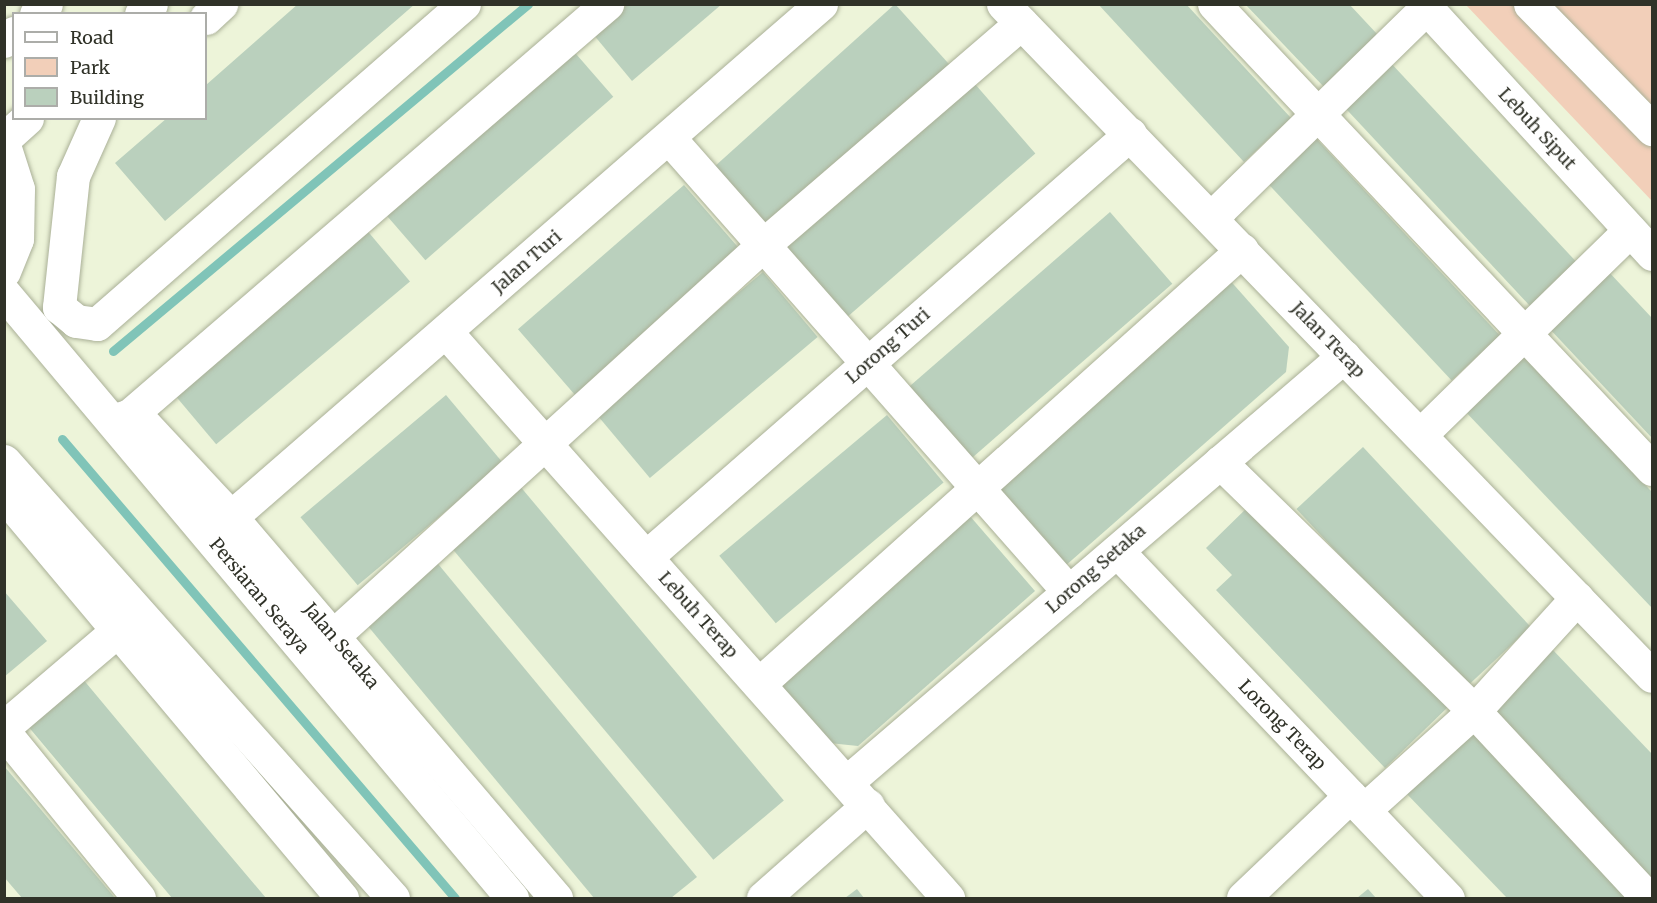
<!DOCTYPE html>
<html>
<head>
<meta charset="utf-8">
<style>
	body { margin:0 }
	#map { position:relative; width:1657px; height:903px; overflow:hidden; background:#edf4d9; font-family:Merriweather,serif }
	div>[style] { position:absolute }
	.green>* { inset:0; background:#f2cfb9 }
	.stream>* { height:9px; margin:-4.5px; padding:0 4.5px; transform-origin:4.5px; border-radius:4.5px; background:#80c4b8 }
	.building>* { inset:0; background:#bad0bd; transform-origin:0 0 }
	.roads { filter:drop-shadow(0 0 2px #aab097) drop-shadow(0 0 2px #aab097) }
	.minor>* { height:33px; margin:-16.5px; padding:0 16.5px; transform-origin:16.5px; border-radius:16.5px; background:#fff }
	.major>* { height:33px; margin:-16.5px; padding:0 16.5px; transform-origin:16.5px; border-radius:16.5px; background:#fff }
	span { translate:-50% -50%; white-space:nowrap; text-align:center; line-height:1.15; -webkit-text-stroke:6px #fff; paint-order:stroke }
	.street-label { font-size:18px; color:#303228 }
	.frame { position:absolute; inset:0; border:6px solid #303228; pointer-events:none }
	.legend { position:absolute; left:12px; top:12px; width:195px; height:108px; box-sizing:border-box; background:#fff; border:2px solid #acada9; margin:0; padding:8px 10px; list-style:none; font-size:18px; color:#303228 }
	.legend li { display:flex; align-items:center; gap:12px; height:30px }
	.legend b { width:30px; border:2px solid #acada9 }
</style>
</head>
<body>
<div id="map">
	<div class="green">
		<div style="clip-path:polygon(1466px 5px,1652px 5px,1652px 201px)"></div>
	</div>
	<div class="stream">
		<div style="left:113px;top:351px;width:541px;rotate:-39.9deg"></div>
		<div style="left:62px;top:439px;width:604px;rotate:49.43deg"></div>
	</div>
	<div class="building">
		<div style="clip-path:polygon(298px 4px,415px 4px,165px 221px,115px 163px,167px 118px,206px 118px,206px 85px)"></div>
		<div style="clip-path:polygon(628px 4px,722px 4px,632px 81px,593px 34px)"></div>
		<div style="left:895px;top:4px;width:90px;height:248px;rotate:48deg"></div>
		<div style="clip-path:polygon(1098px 4px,1186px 4px,1291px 118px,1244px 162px)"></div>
		<div style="clip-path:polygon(1245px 4px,1349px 4px,1378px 35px,1324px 87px)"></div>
		<div style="left:570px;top:47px;width:66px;height:249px;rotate:49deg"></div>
		<div style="left:1389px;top:61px;width:276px;height:64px;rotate:47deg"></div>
		<div style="left:975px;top:84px;width:92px;height:255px;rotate:49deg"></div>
		<div style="left:1311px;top:133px;width:277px;height:66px;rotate:47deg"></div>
		<div style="left:684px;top:185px;width:91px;height:220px;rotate:49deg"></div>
		<div style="left:1110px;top:212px;width:95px;height:272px;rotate:49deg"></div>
		<div style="left:365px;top:228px;width:70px;height:253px;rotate:50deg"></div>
		<div style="clip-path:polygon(1607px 270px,1652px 318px,1652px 438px,1547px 326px)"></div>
		<div style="left:763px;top:272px;width:85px;height:219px;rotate:50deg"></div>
		<div style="clip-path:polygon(1227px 277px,1289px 347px,1286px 372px,1056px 574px,984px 491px)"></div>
		<div style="clip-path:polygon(1520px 353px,1652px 492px,1652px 608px,1462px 408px)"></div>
		<div style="left:446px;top:395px;width:89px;height:190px;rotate:50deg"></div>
		<div style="left:887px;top:415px;width:88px;height:219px;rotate:50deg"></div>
		<div style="left:1363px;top:447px;width:246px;height:91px;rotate:47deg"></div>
		<div style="left:519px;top:485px;width:412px;height:92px;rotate:50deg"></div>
		<div style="clip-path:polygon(1255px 500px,1449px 706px,1385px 768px,1216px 590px,1232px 575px,1206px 548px)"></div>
		<div style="clip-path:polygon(963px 508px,1035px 591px,858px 746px,829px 743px,771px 676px)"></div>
		<div style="clip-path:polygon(434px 559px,697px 877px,671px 898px,594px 898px,362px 619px)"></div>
		<div style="clip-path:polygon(4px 591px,47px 641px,4px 677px)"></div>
		<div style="clip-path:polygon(1552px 649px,1652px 754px,1652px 884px,1487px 712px)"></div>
		<div style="clip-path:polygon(82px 678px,217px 840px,266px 898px,172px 898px,27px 725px)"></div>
		<div style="clip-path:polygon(1470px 727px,1634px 898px,1507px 898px,1404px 791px)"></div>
		<div style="clip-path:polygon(4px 766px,32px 799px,115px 898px,22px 898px,4px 877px)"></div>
		<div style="clip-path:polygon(857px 889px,864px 898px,845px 898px)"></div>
		<div style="clip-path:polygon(1368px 889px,1376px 898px,1357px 898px)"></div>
	</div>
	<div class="roads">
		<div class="minor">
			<div style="left:1003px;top:4px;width:934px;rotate:46deg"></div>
			<div style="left:1214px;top:4px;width:639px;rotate:46.71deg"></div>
			<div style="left:1423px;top:4px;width:339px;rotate:47.5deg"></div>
			<div style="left:1530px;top:4px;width:175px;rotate:45.7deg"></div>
			<div style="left:206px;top:18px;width:21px;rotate:-43deg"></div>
			<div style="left:99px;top:118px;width:64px;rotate:114.1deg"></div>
			<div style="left:73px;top:176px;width:132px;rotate:96.1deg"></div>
			<div style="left:59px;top:307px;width:22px;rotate:39deg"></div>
			<div style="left:76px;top:321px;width:21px;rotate:8deg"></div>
			<div style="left:97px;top:324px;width:487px;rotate:-41.1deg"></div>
			<div style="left:669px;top:138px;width:605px;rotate:48.62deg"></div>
			<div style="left:1211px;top:218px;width:301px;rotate:-44.3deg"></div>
			<div style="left:446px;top:332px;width:757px;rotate:48.43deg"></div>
			<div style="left:130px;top:415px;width:630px;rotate:-40.75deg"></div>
			<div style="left:112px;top:421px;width:19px;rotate:-18deg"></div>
			<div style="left:130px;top:415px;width:19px;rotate:35deg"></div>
			<div style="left:146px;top:426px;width:125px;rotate:47deg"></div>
			<div style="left:231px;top:517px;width:501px;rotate:49.54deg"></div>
			<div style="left:1420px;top:435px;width:293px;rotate:-44.3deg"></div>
			<div style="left:1220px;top:462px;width:356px;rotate:44.4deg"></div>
			<div style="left:1474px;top:711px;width:153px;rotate:-47.7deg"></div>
			<div style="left:4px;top:495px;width:526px;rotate:50.01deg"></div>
			<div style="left:231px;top:517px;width:782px;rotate:-41.01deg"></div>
			<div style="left:1117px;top:551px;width:480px;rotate:46.4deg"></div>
			<div style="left:646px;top:557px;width:643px;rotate:-41.15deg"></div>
			<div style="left:333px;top:636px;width:580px;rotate:-42.27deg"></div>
			<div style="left:762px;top:246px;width:342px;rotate:-40.7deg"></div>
			<div style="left:760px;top:683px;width:648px;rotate:-41.93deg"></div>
			<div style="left:4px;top:727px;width:151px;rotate:-40.4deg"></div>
			<div style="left:4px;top:732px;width:214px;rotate:50.9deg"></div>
			<div style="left:848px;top:781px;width:653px;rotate:-40.59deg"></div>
			<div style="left:1364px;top:810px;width:148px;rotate:-42deg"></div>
			<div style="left:1474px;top:711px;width:255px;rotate:47.1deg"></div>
			<div style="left:763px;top:898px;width:140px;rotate:-41.5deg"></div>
			<div style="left:1243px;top:898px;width:148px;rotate:-43.6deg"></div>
		</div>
		<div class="major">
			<div style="left:36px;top:14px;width:14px;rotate:-45deg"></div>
			<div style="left:141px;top:14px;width:14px;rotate:-45deg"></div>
			<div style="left:4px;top:41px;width:13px;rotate:-39deg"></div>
			<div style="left:4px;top:139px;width:31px;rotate:-42deg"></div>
			<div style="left:4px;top:145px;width:46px;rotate:72.3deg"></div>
			<div style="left:18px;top:189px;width:50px;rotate:91.1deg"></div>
			<div style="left:17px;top:239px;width:35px;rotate:112deg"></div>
			<div style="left:4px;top:293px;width:790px;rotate:49.98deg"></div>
			<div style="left:4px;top:461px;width:585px;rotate:48.33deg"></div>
		</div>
	</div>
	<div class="street-label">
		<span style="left:1537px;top:129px;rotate:47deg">Lebuh Siput</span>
		<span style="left:527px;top:262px;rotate:-41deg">Jalan Turi</span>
		<span style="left:1328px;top:340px;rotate:46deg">Jalan Terap</span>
		<span style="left:888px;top:346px;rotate:-41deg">Lorong Turi</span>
		<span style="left:1096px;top:569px;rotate:-41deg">Lorong Setaka</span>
		<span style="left:259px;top:596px;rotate:50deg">Persiaran Seraya</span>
		<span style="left:698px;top:615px;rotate:48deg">Lebuh Terap</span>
		<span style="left:341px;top:646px;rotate:50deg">Jalan Setaka</span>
		<span style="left:1282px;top:725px;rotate:46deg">Lorong Terap</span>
	</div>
	<div class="frame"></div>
	<ul class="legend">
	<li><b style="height:8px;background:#fff"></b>Road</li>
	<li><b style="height:16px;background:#f2cfb9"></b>Park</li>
	<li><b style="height:16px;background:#bad0bd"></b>Building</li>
	</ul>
</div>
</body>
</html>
